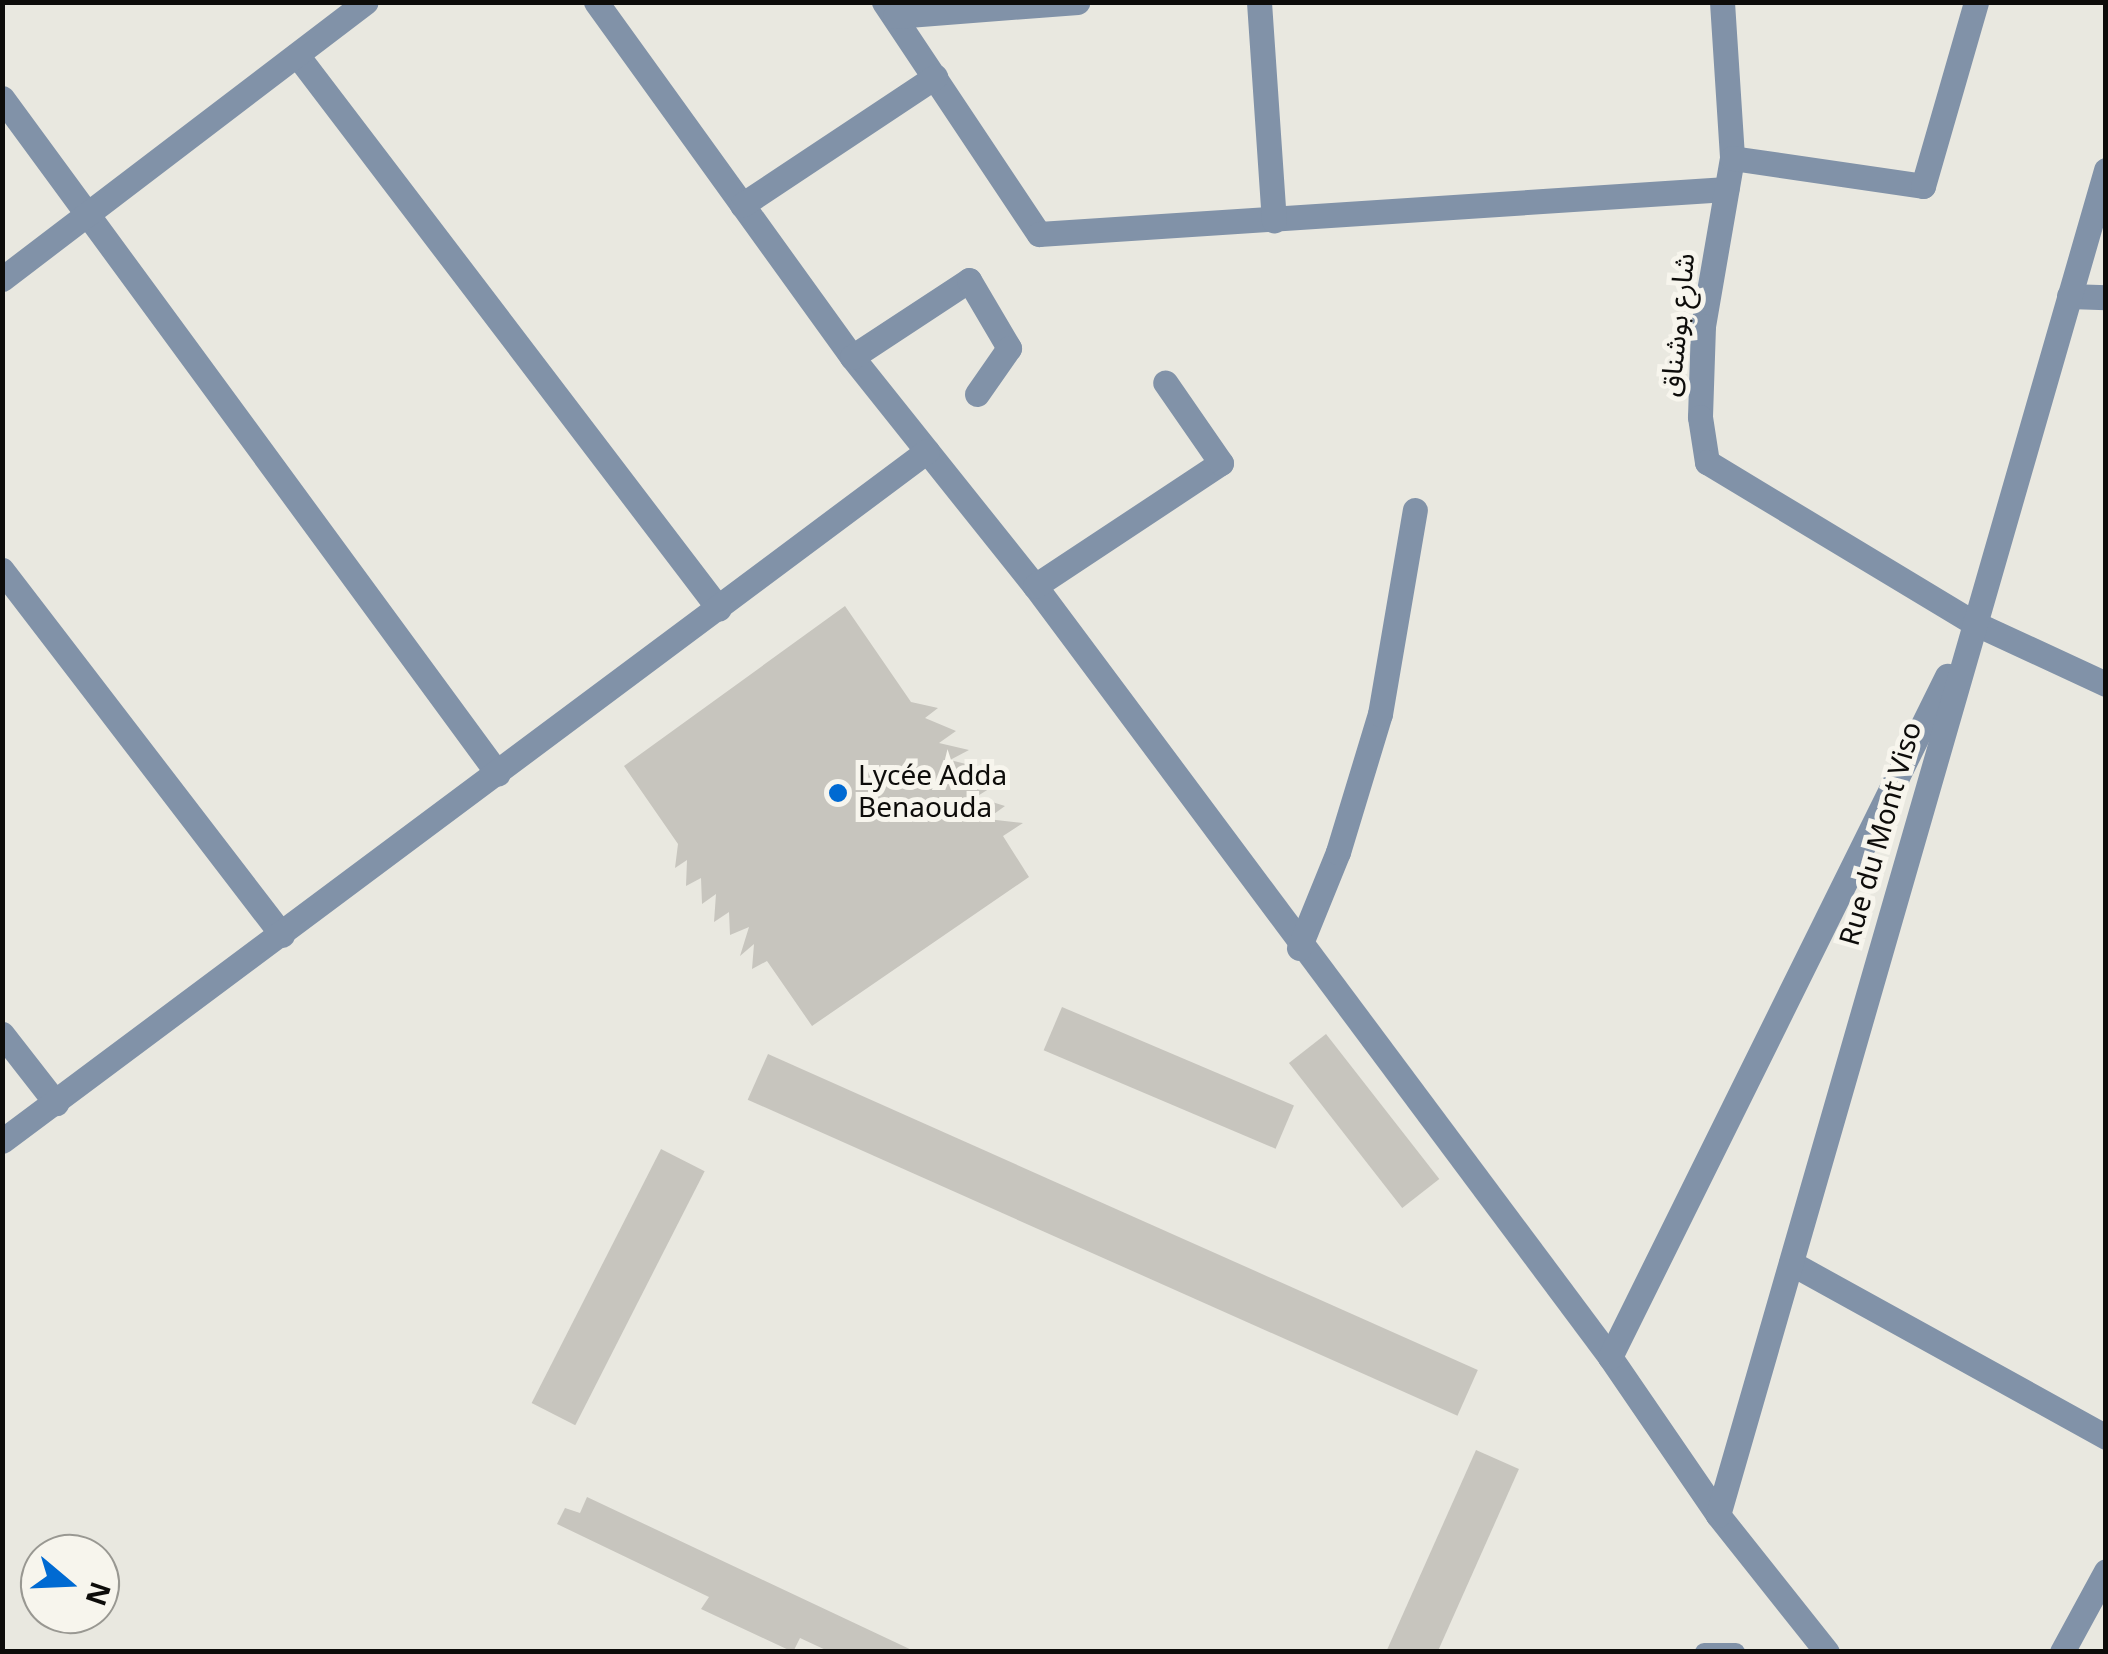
<!DOCTYPE html>
<html>
<head>
<meta charset="utf-8">
<style>
	body { margin:0 }
	#map { position:relative; width:2108px; height:1654px; overflow:hidden; background:#e9e8e0; font-family:Georgia,"Noto Sans Arabic",serif }
	div>[style] { position:absolute }
	.building>* { inset:0; background:#c7c5be; transform-origin:0 0 }
	.service>* { height:18px; margin:-9px; padding:0 9px; transform-origin:9px; border-radius:9px; background:#8192a8 }
	.minor>* { height:25px; margin:-12.5px; padding:0 12.5px; transform-origin:12.5px; border-radius:12.5px; background:#8192a8 }
	.dots>* { width:28px; height:28px; translate:-50% -50%; box-sizing:border-box; border:5px solid #f7f5ed; border-radius:50% }
	span { translate:-50% -50%; white-space:nowrap; text-align:center; line-height:1.15; -webkit-text-stroke:10px #f7f5ed; paint-order:stroke }
	.street-label { font-size:28px; color:#0d0c0a }
	.poi-label { font-size:28px; color:#0d0c0a }
	.left { translate:0 -50%; text-align:left }
	.frame { position:absolute; inset:0; border:5px solid #0d0c0a; pointer-events:none }
	.north { position:absolute; left:20px; top:1534px; width:100px; height:100px; box-sizing:border-box; background:#f7f5ed; border:2px solid #999892; border-radius:50%; rotate:109deg; font-size:28px; font-weight:700; line-height:40px; text-align:center; color:#0d0c0a }
	.north::after { content:''; display:block; margin:auto; width:35px; height:45px; background:#006ad2; clip-path:polygon(50% 0,100% 100%,50% 72%,0 100%) }
</style>
</head>
<body>
<div id="map">
	<div class="building">
		<div style="clip-path:polygon(845px 606px,911px 702px,938px 708px,925px 718px,956px 731px,939px 743px,969px 750px,950px 760px,978px 767px,959px 778px,992px 787px,976px 797px,1005px 806px,987px 819px,1023px 823px,1003px 836px,1029px 877px,812px 1026px,767px 961px,752px 969px,754px 944px,740px 956px,749px 927px,730px 935px,729px 912px,714px 922px,716px 894px,702px 904px,701px 878px,686px 886px,687px 860px,675px 868px,678px 844px,624px 766px)"></div>
		<div style="left:1062px;top:1007px;width:252px;height:47px;rotate:23deg"></div>
		<div style="left:1326px;top:1034px;width:184px;height:47px;rotate:52deg"></div>
		<div style="left:768px;top:1054px;width:777px;height:50px;rotate:24deg"></div>
		<div style="left:661px;top:1149px;width:49px;height:285px;rotate:27deg"></div>
		<div style="left:1476px;top:1450px;width:47px;height:220px;rotate:24deg"></div>
		<div style="clip-path:polygon(587px 1497px,916px 1652px,830px 1652px,800px 1638px,793px 1652px,701px 1609px,709px 1597px,557px 1524px,565px 1508px,580px 1513px)"></div>
	</div>
	<div class="service">
		<div style="left:1704px;top:1652px;width:32px"></div>
	</div>
	<div class="minor">
		<div style="left:596px;top:2px;width:438px;rotate:54.2deg"></div>
		<div style="left:852px;top:357px;width:293px;rotate:51.4deg"></div>
		<div style="left:1035px;top:586px;width:962px;rotate:53.28deg"></div>
		<div style="left:1610px;top:1357px;width:191px;rotate:55.6deg"></div>
		<div style="left:1718px;top:1515px;width:175px;rotate:51.5deg"></div>
		<div style="left:884px;top:2px;width:279px;rotate:56.3deg"></div>
		<div style="left:1039px;top:234px;width:689px;rotate:-3.74deg"></div>
		<div style="left:1259px;top:2px;width:219px;rotate:86.1deg"></div>
		<div style="left:1722px;top:2px;width:156px;rotate:86.3deg"></div>
		<div style="left:1732px;top:158px;width:170px;rotate:99.8deg"></div>
		<div style="left:1703px;top:326px;width:91px;rotate:91.9deg"></div>
		<div style="left:1700px;top:417px;width:46px;rotate:81.2deg"></div>
		<div style="left:1707px;top:462px;width:312px;rotate:31.1deg"></div>
		<div style="left:1974px;top:623px;width:145px;rotate:24.8deg"></div>
		<div style="left:895px;top:16px;width:183px;rotate:-4.4deg"></div>
		<div style="left:297px;top:55px;width:696px;rotate:52.7deg"></div>
		<div style="left:2px;top:98px;width:838px;rotate:53.73deg"></div>
		<div style="left:1732px;top:158px;width:193px;rotate:8.3deg"></div>
		<div style="left:1923px;top:186px;width:191px;rotate:-73.9deg"></div>
		<div style="left:742px;top:205px;width:232px;rotate:-33.6deg"></div>
		<div style="left:2px;top:279px;width:457px;rotate:-37.3deg"></div>
		<div style="left:2069px;top:296px;width:37px;rotate:2deg"></div>
		<div style="left:852px;top:357px;width:140px;rotate:-33.3deg"></div>
		<div style="left:969px;top:280px;width:79px;rotate:59.5deg"></div>
		<div style="left:1009px;top:348px;width:56px;rotate:124.8deg"></div>
		<div style="left:2px;top:570px;width:460px;rotate:52.5deg"></div>
		<div style="left:1035px;top:586px;width:223px;rotate:-33.5deg"></div>
		<div style="left:1221px;top:463px;width:98px;rotate:-124.7deg"></div>
		<div style="left:1299px;top:948px;width:104px;rotate:-67.9deg"></div>
		<div style="left:1338px;top:852px;width:144px;rotate:-73.1deg"></div>
		<div style="left:1380px;top:714px;width:207px;rotate:-80.3deg"></div>
		<div style="left:2px;top:1034px;width:88px;rotate:52deg"></div>
		<div style="left:2px;top:1141px;width:1154px;rotate:-36.72deg"></div>
		<div style="left:1791px;top:1263px;width:360px;rotate:28.9deg"></div>
		<div style="left:1610px;top:1357px;width:760px;rotate:-63.67deg"></div>
		<div style="left:1718px;top:1515px;width:1400px;rotate:-73.91deg"></div>
		<div style="left:2062px;top:1652px;width:92px;rotate:-61.5deg"></div>
	</div>
	<div class="dots">
		<div style="left:838px;top:793px;background:#006ad2"></div>
	</div>
	<div class="street-label">
		<span style="left:1679px;top:325px;rotate:-84deg">شارع بوشناق</span>
		<span style="left:1882px;top:834px;rotate:-74deg">Rue du Mont Viso</span>
	</div>
	<div class="poi-label">
		<span class="left" style="left:858px;top:793px">Lycée Adda<br>Benaouda</span>
	</div>
	<div class="frame"></div>
	<div class="north">N</div>
</div>
</body>
</html>
